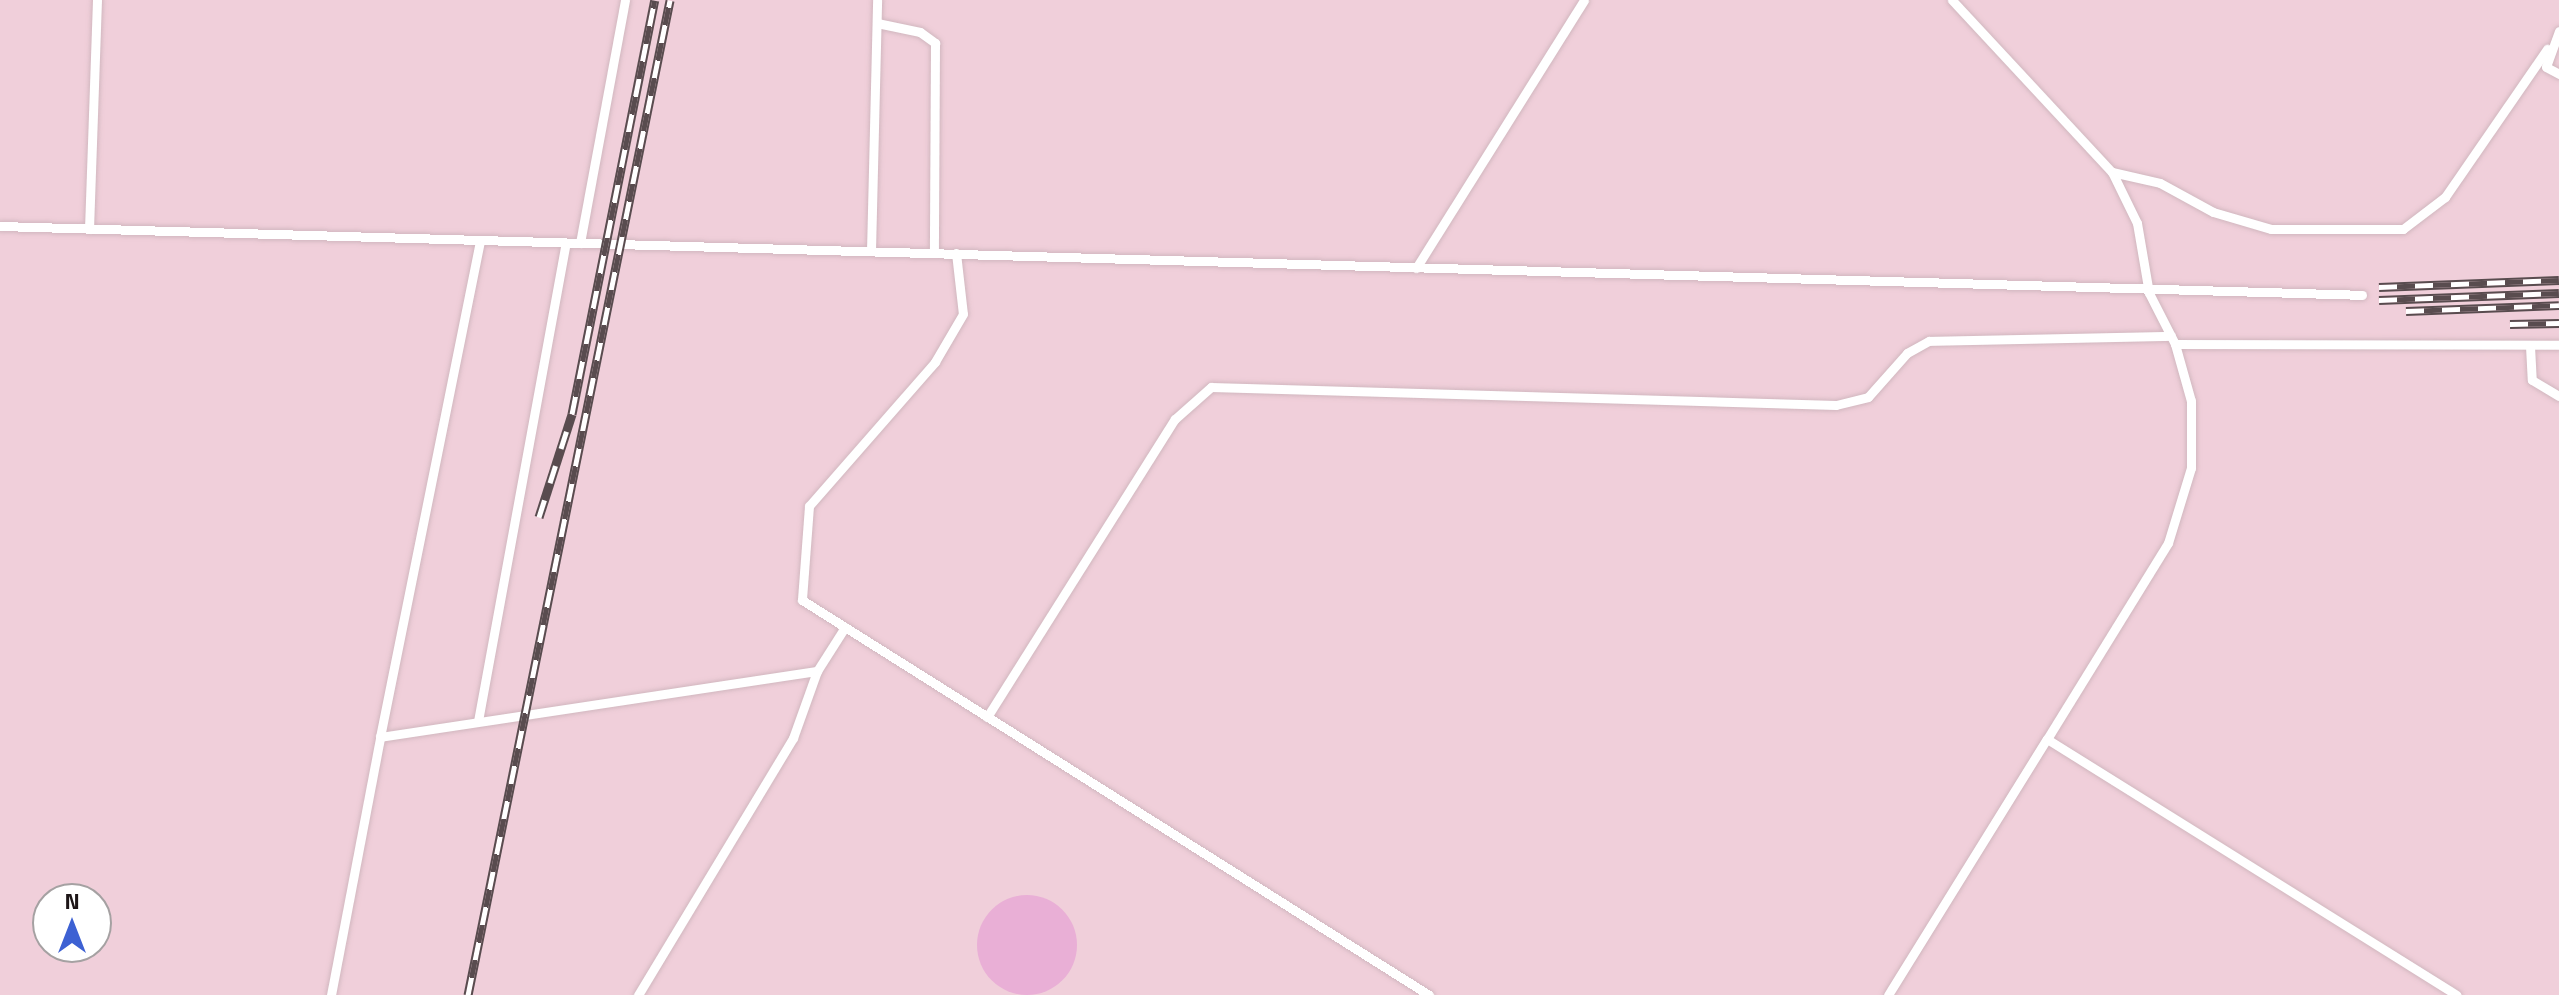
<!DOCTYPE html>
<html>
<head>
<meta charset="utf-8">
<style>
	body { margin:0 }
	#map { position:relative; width:2559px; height:995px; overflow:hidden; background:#fbe0e8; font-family:"Titillium Web",sans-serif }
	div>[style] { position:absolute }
	.built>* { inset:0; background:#f0cfda }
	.building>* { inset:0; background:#e9afd6 }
	.round { border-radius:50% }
	.roads { filter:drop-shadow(0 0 2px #d1b7bf) drop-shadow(0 0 2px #d1b7bf) }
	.lane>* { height:9px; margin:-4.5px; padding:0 4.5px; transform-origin:4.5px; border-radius:4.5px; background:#fff }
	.rail>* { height:9px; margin-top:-4.5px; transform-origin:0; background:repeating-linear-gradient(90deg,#fff 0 18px,#594c4f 0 36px); box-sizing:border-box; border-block:2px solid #594c4f }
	span { translate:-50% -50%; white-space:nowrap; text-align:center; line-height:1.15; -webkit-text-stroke:6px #fff; paint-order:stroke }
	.north { position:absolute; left:32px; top:883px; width:80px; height:80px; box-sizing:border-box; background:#fff; border:2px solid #a5a1a2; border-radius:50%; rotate:0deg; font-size:22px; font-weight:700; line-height:32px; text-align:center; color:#1d1517 }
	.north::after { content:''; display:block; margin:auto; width:28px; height:36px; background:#3d61d3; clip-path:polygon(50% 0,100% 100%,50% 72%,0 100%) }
</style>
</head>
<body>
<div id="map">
	<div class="built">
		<div style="clip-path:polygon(evenodd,0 0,2559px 0,2559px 995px,0 995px,0 0,48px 899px,96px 899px,96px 947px,48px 947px,48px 899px)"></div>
	</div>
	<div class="building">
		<div class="round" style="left:977px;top:895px;width:100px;height:100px"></div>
	</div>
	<div class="roads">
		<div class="lane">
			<div style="left:1952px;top:0;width:235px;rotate:47.1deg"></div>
			<div style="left:2112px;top:172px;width:57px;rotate:63.9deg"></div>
			<div style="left:2137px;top:223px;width:71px;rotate:80.3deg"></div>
			<div style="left:2149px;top:293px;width:57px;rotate:63deg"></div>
			<div style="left:2175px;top:344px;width:384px;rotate:0.1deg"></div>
			<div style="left:877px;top:23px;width:44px;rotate:11.8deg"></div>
			<div style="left:920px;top:32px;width:19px;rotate:36deg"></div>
			<div style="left:935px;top:43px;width:209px;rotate:90.3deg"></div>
			<div style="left:2559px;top:31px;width:38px;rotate:110deg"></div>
			<div style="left:2546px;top:67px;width:15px;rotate:28deg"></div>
			<div style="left:2112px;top:172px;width:49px;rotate:12.9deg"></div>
			<div style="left:2160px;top:183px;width:60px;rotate:28.7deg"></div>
			<div style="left:2213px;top:212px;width:60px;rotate:16.3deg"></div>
			<div style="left:2271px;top:229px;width:132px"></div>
			<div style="left:2403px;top:229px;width:53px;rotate:-37.3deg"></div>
			<div style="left:2445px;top:197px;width:180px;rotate:-55.4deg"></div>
			<div style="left:0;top:226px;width:2363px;rotate:1.67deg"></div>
			<div style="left:89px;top:229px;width:229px;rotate:-88deg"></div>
			<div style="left:580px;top:243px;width:247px;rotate:-79.5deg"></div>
			<div style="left:871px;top:251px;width:251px;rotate:-88.6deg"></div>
			<div style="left:956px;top:253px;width:61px;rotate:83.5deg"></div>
			<div style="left:963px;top:314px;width:56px;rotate:120.3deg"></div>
			<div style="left:935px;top:362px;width:191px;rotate:131.2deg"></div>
			<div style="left:809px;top:506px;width:94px;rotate:94.3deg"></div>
			<div style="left:802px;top:600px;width:741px;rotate:32.21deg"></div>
			<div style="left:1416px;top:268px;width:316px;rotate:-57.9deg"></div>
			<div style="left:2530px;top:346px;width:34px;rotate:87deg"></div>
			<div style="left:2532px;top:380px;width:31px;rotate:31deg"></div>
			<div style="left:987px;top:717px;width:352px;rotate:-57.8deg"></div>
			<div style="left:1175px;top:419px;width:48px;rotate:-41.6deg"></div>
			<div style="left:1211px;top:387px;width:625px;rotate:1.65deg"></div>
			<div style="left:1836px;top:405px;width:33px;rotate:-14deg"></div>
			<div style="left:1868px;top:397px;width:59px;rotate:-48.4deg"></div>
			<div style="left:1907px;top:353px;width:25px;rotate:-29deg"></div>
			<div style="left:1929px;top:341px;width:242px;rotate:-1.2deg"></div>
			<div style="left:478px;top:721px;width:486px;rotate:-79.6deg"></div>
			<div style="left:380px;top:737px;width:506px;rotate:-78.6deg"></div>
			<div style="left:2047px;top:739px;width:230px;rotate:-58.3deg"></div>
			<div style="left:2168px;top:543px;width:78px;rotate:-73deg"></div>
			<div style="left:2191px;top:468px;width:67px;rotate:-90deg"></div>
			<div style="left:2191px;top:401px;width:59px;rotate:-105.7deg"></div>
			<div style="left:331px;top:995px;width:263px;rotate:-79.2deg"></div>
			<div style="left:380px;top:737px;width:442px;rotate:-8.6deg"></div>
			<div style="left:817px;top:671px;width:52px;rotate:-57.5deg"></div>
			<div style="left:638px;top:995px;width:300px;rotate:-58.9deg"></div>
			<div style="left:793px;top:738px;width:71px;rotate:-70.3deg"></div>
			<div style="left:1888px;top:995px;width:301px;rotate:-58.2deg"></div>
			<div style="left:2047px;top:739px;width:483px;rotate:32deg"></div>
		</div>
	</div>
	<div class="rail">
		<div style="left:2379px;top:287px;width:180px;rotate:-2.2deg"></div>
		<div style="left:2379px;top:300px;width:180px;rotate:-2.2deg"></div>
		<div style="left:2406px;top:311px;width:153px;rotate:-2.2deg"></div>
		<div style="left:2510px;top:324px;width:49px;rotate:-1.2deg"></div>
		<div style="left:539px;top:517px;width:108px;rotate:-72.2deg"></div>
		<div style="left:572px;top:414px;width:422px;rotate:-78.7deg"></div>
		<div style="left:468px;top:995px;width:1015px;rotate:-78.52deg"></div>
	</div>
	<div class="north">N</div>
</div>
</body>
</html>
